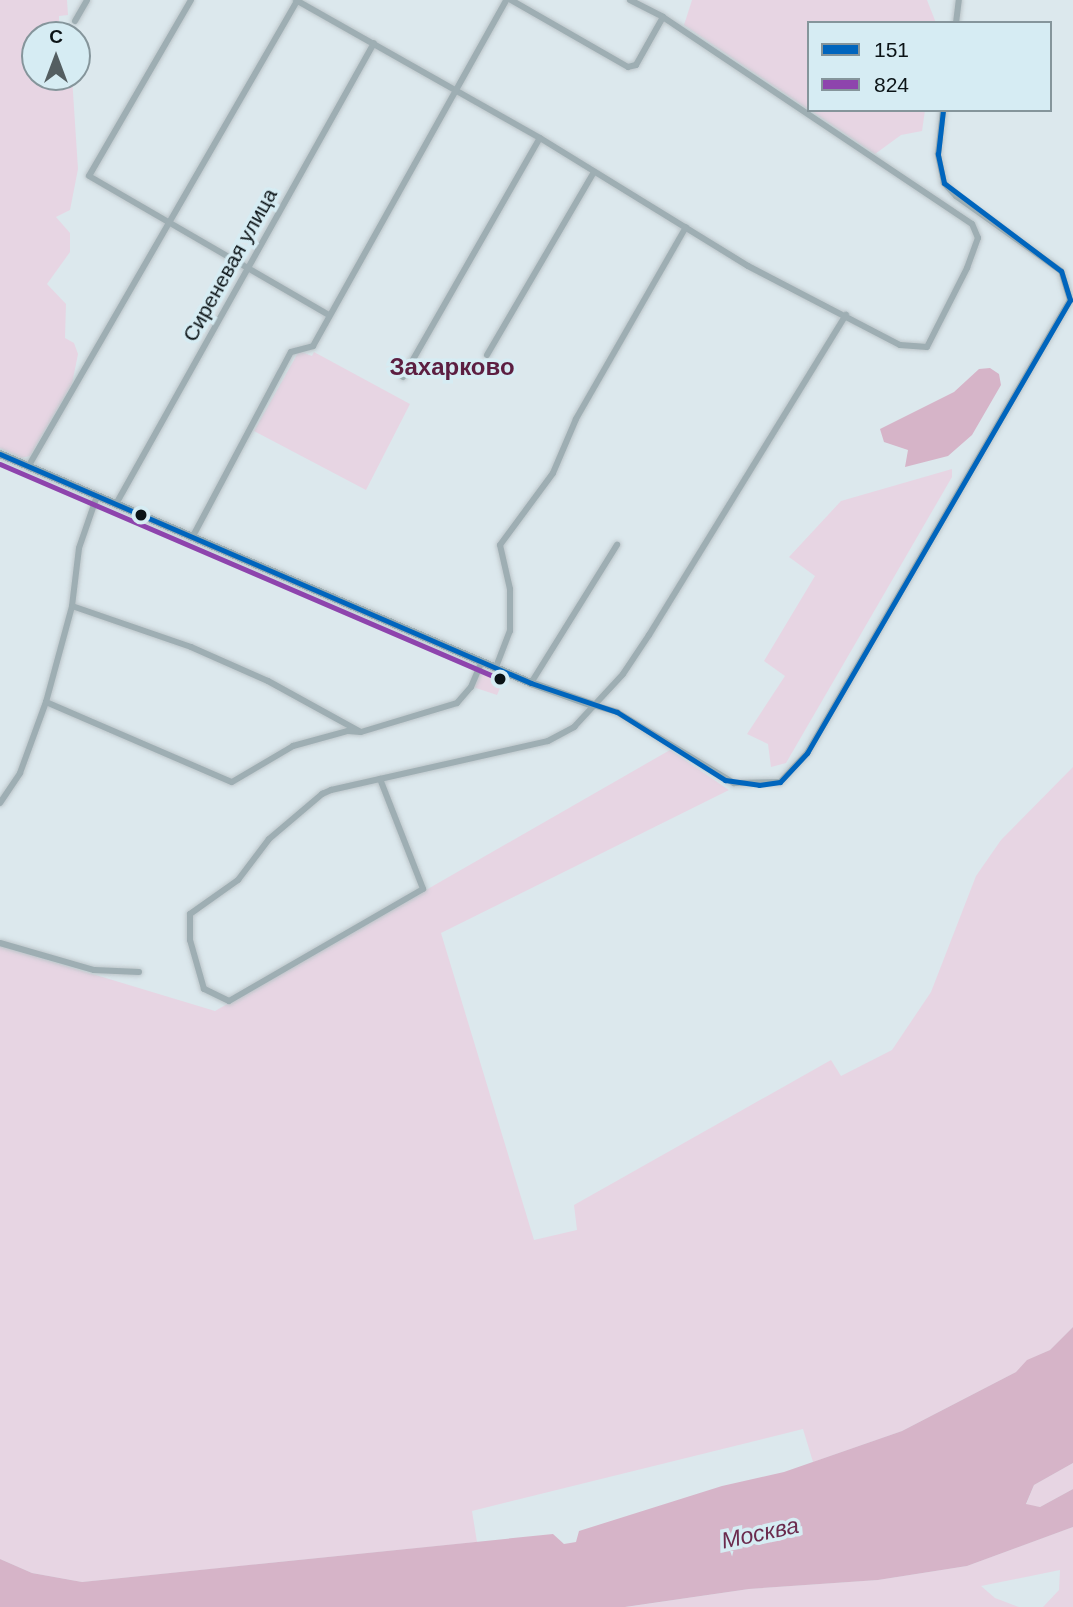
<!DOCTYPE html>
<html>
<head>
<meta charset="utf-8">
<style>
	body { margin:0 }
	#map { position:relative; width:1073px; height:1607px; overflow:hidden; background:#dce8ed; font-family:Helvetica,sans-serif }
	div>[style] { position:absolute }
	.green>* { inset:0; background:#e7d5e3 }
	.water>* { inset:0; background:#d6b4c8 }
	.roads { filter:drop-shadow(0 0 2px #bcc5c9) drop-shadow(0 0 2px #bcc5c9) }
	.street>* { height:6px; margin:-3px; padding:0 3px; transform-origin:3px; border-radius:3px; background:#9eaeb3 }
	.secondary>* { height:8px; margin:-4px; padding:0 4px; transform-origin:4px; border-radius:4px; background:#99acb2 }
	.bus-1>* { height:5px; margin:-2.5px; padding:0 2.5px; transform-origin:2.5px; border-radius:2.5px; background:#0065bd }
	.bus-2>* { height:5px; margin:-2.5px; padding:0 2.5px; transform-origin:2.5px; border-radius:2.5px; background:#8e44ad }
	.dots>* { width:19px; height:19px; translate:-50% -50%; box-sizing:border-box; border:4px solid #d6ecf3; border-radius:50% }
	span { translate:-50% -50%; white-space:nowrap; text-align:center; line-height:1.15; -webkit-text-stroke:7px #d6ecf3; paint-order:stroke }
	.street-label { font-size:21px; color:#0b1316 }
	.water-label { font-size:23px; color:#6b2b4e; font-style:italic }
	.quarter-label { font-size:24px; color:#5c1e41; font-weight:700 }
	.legend { position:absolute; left:807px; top:21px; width:245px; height:91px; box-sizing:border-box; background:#d6ecf3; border:2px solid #85959b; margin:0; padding:9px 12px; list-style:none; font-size:21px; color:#0b1316 }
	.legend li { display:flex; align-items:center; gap:14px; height:35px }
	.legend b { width:35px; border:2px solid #85959b }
	.north { position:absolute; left:21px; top:21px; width:70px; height:70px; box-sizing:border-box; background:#d6ecf3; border:2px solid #85959b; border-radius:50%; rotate:0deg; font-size:19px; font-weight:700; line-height:28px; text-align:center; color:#0b1316 }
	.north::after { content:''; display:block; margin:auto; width:24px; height:32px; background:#545e61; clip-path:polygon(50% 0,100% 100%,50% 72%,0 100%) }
</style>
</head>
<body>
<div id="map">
	<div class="green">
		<div style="clip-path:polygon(0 0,67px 0,68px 15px,59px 16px,59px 24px,69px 24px,70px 35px,35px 35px,35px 77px,72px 77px,78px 169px,70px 210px,56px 217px,70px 233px,70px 252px,47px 284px,66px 304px,65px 338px,74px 343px,78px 354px,72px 384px,30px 456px,21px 458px,0 448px)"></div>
		<div style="clip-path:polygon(692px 0,927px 0,936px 23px,809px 23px,809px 110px,684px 25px)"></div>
		<div style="clip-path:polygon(810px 110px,925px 110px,922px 131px,901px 135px,875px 154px)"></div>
		<div style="clip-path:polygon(299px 351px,312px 356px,314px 352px,410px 404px,366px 490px,254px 431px)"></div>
		<div style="clip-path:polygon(952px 469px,952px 477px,786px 763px,771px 767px,768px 744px,747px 734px,785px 676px,764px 661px,815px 576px,789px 557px,841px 501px)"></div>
		<div style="clip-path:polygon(482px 669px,504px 679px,497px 695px,473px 687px)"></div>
		<div style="clip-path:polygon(670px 750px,729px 790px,441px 933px,534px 1240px,577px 1230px,574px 1205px,831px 1060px,841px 1076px,892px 1050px,931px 992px,976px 876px,1001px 840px,1073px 767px,1073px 1327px,1050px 1350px,1028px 1360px,1016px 1372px,902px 1431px,813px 1462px,803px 1429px,472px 1511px,477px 1542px,82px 1582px,32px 1573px,0 1559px,0 946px,215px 1011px)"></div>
		<div style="clip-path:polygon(1073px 1463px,1073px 1489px,1040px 1507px,1026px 1505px,1034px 1485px)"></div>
		<div style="clip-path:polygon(1073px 1527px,1073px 1607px,1043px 1607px,1059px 1590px,1060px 1570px,981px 1586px,995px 1598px,1019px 1607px,626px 1607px,749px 1589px,878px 1580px,967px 1566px)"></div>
	</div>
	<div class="water">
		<div style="clip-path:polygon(990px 368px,999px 374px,1001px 385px,972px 435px,948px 456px,905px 467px,908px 450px,884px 442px,880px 429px,954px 392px,979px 369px)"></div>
		<div style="clip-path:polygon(1073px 1327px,1073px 1463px,1034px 1485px,1026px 1504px,1040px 1507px,1073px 1489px,1073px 1527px,967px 1566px,878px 1580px,749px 1589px,625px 1607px,0 1607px,0 1559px,32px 1573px,82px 1582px,553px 1534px,564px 1544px,576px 1542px,579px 1531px,722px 1486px,784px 1472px,902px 1431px,1016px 1372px,1027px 1360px,1050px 1350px)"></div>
	</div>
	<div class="roads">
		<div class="street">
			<div style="left:191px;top:0;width:203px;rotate:120.1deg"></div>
			<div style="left:89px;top:176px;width:275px;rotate:30.1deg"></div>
			<div style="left:296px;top:0;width:280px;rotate:29.5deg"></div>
			<div style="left:540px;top:138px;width:244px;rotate:31.6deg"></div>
			<div style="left:748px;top:266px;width:171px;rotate:27.5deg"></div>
			<div style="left:900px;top:345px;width:27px;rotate:4deg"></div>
			<div style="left:927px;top:347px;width:89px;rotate:-63.1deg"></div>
			<div style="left:967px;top:268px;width:32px;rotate:-70deg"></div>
			<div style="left:978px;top:238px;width:15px;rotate:-113deg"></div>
			<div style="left:972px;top:224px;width:372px;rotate:-146.2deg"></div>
			<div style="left:663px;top:17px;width:55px;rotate:119.4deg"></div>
			<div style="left:636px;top:65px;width:8px;rotate:166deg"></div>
			<div style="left:628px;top:67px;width:135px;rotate:-150.2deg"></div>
			<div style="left:630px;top:0;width:37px;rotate:27deg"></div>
			<div style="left:75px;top:21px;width:24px;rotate:-60deg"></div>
			<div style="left:956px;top:23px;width:23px;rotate:-83deg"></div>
			<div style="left:487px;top:355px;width:212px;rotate:-59.7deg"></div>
			<div style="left:403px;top:377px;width:275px;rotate:-60.2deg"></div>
			<div style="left:28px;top:467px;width:538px;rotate:-60deg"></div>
			<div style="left:116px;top:504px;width:528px;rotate:-60.77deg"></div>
			<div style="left:193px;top:536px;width:208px;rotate:-62deg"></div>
			<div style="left:291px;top:352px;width:23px;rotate:-15deg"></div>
			<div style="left:313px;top:346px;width:396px;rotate:-60.8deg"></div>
			<div style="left:72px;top:606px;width:126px;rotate:19deg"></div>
			<div style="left:191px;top:647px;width:84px;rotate:23.8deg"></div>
			<div style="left:268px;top:681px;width:104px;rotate:28.8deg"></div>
			<div style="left:496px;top:667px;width:39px;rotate:-69deg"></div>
			<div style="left:510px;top:631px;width:42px;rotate:-90deg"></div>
			<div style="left:510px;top:589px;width:45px;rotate:-102.8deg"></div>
			<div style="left:500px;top:545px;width:89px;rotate:-53.6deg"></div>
			<div style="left:553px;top:473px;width:59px;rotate:-66.9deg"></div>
			<div style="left:576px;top:419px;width:221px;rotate:-60.2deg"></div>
			<div style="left:531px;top:683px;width:163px;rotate:-58.1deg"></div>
			<div style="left:46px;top:702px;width:202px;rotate:23.3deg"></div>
			<div style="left:232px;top:782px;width:71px;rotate:-30.5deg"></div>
			<div style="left:293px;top:746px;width:57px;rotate:-15.3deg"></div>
			<div style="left:348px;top:731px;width:13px;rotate:4deg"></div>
			<div style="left:361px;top:732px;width:100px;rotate:-16.8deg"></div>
			<div style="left:457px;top:703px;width:21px;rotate:-49deg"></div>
			<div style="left:471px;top:687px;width:28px;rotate:-67deg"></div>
			<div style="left:593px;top:705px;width:25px;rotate:16deg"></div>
			<div style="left:617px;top:712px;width:137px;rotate:31.3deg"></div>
			<div style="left:734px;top:783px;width:46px;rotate:-1.2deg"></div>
			<div style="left:780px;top:782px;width:40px;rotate:-47deg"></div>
			<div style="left:807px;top:753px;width:524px;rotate:-59.86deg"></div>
			<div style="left:1070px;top:300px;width:30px;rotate:-107deg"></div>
			<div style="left:1061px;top:271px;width:129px;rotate:-144.5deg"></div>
			<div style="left:956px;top:196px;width:18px;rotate:-133deg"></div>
			<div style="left:944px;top:183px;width:30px;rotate:-102deg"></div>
			<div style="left:938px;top:154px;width:44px;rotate:-83.5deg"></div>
			<div style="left:380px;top:779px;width:118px;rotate:68.6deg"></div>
			<div style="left:423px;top:889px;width:224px;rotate:150deg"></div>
			<div style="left:229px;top:1001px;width:28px;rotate:-154deg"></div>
			<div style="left:204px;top:989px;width:51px;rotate:-105.9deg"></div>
			<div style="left:190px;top:940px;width:26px;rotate:-90deg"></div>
			<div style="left:190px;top:914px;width:59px;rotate:-35.3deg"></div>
			<div style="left:238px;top:880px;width:51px;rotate:-52.9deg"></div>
			<div style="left:269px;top:839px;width:70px;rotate:-40.3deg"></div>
			<div style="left:322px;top:794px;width:10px;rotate:-24deg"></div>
			<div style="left:331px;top:790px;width:222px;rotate:-12.7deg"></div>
			<div style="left:548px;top:741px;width:30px;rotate:-28deg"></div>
			<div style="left:574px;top:727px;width:72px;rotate:-47.2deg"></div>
			<div style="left:623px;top:674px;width:47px;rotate:-56.3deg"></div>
			<div style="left:649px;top:635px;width:376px;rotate:-58.4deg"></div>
			<div style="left:0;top:803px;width:36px;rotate:-56deg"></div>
			<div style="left:20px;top:773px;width:76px;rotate:-69.9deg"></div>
			<div style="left:46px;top:702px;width:99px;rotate:-74.8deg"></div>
			<div style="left:72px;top:606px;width:58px;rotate:-83.1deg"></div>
			<div style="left:79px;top:548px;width:55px;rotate:-70.9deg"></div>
			<div style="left:0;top:943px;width:98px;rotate:16deg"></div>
			<div style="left:94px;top:970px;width:45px;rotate:2.5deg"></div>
		</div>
		<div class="secondary">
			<div style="left:0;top:454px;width:578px;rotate:23.33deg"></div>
			<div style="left:531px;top:683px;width:66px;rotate:19.5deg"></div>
		</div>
	</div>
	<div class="bus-1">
		<div style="left:0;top:454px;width:578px;rotate:23.33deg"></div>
		<div style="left:531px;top:683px;width:91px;rotate:18.6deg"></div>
		<div style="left:617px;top:712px;width:128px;rotate:32.2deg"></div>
		<div style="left:725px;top:780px;width:34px;rotate:8deg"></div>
		<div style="left:759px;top:785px;width:21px;rotate:-8deg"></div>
		<div style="left:780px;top:782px;width:40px;rotate:-47deg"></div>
		<div style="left:807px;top:753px;width:524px;rotate:-59.86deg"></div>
		<div style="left:1070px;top:300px;width:30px;rotate:-107deg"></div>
		<div style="left:1061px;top:271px;width:146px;rotate:-143.1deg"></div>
		<div style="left:944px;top:183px;width:30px;rotate:-102deg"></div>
		<div style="left:938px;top:154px;width:44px;rotate:-83.5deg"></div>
	</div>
	<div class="bus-2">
		<div style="left:0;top:464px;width:544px;rotate:23.27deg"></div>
	</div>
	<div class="dots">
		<div style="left:141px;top:515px;background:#0b1316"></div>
		<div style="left:500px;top:679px;background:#0b1316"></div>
	</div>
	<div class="street-label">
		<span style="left:230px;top:265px;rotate:-61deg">Сиреневая улица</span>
	</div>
	<div class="water-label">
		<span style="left:760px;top:1533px;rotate:-12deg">Москва</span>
	</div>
	<div class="quarter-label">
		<span style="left:452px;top:367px">Захарково</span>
	</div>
	<ul class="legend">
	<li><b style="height:9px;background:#0065bd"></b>151</li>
	<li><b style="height:9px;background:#8e44ad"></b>824</li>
	</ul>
	<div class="north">С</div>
</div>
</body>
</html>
